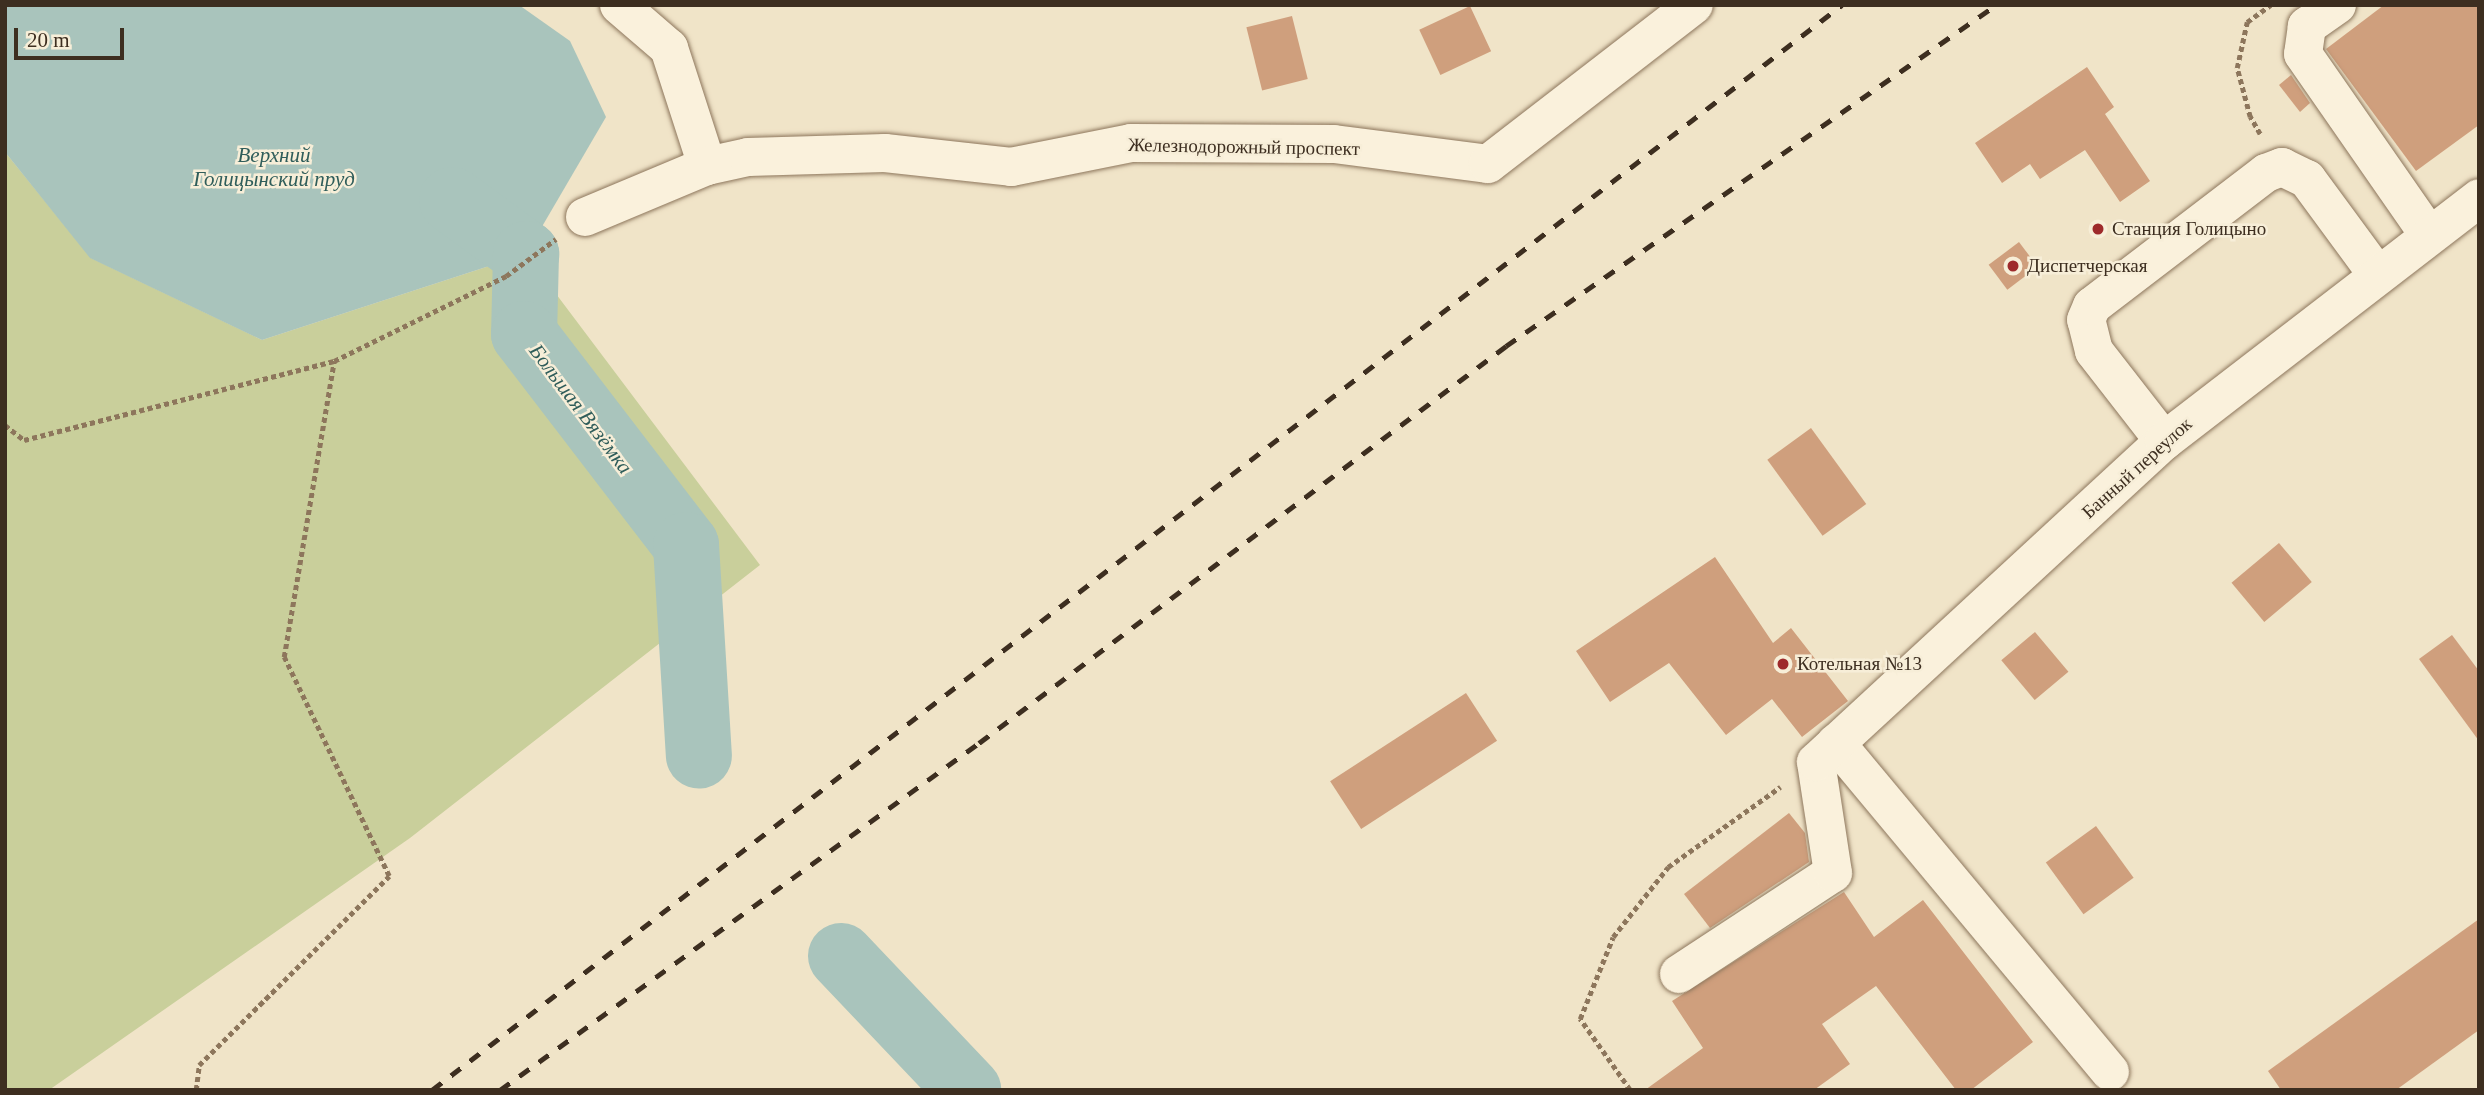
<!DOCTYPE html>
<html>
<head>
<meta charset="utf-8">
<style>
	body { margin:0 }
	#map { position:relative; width:2484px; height:1095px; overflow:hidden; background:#f0e4c8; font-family:"Times New Roman",serif }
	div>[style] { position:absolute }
	.green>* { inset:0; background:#c9cf9b }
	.water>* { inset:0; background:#a9c4bc }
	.river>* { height:66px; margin:-33px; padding:0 33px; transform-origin:33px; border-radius:33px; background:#a9c4bc }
	.building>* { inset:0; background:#cf9f7d; transform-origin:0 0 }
	.path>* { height:4.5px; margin-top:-2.25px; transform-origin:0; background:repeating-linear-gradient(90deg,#8d765c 0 5px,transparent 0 8.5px) }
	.roads { filter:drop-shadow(0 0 2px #8d765c) drop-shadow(0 0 2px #8d765c) }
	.minor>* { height:38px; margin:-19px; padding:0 19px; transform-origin:19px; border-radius:19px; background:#faf1dc }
	.rail>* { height:5px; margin-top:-2.5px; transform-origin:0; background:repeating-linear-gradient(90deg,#3d2e20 0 12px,transparent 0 24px) }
	.dots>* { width:19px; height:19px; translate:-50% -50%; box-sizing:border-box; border:4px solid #f7eed8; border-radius:50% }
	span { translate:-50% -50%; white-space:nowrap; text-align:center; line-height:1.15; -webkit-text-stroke:5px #f7eed8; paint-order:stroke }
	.street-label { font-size:19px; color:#3d2e20 }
	.poi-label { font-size:19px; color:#3d2e20 }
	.left { translate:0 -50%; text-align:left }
	.water-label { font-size:21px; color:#2f5d5a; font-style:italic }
	.frame { position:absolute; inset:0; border:7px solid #3d2e20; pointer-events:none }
	.scale { position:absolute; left:14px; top:28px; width:110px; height:32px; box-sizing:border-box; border:4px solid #3d2e20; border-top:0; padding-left:9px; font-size:21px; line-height:24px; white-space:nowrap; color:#3d2e20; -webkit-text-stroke:5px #f7eed8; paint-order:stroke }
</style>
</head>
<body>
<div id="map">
	<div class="green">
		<div style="clip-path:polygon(5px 152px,91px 258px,262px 340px,526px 254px,760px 565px,410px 838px,49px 1090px,5px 1090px)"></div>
	</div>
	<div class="water">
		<div style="clip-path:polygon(5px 5px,519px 5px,570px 41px,606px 117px,526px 254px,262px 340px,90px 258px,5px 152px)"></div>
	</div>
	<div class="river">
		<div style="left:452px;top:200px;width:92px;rotate:36.1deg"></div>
		<div style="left:526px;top:254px;width:80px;rotate:91.4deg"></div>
		<div style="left:524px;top:334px;width:266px;rotate:52.5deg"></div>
		<div style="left:686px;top:545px;width:211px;rotate:86.5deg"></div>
		<div style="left:841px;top:956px;width:185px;rotate:46.5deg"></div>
	</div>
	<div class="building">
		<div style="clip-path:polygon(2384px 5px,2479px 5px,2479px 125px,2416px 171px,2326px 49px)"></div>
		<div style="left:1470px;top:6px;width:50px;height:56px;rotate:65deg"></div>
		<div style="left:1292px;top:16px;width:65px;height:47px;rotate:76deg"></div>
		<div style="clip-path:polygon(2087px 67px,2114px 107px,2105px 114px,2150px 181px,2120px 202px,2085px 150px,2040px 179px,2030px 164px,2002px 183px,1975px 143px)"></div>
		<div style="clip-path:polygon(2291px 75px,2310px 103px,2300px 112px,2279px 85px)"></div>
		<div style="left:2019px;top:242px;width:31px;height:38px;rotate:53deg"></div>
		<div style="left:1811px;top:428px;width:94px;height:54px;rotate:54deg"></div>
		<div style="left:2279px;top:543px;width:51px;height:62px;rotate:50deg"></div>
		<div style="clip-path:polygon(1715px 557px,1773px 643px,1791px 628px,1848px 701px,1802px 737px,1772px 699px,1726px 735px,1669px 663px,1610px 702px,1576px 651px)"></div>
		<div style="left:2035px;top:632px;width:52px;height:44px;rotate:50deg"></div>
		<div style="clip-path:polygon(2452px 635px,2479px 671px,2479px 741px,2419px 659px)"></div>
		<div style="left:1466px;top:693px;width:57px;height:162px;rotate:57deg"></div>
		<div style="clip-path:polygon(1789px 813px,1805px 833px,1809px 862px,1710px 928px,1684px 894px)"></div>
		<div style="left:2096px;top:826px;width:64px;height:62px;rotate:54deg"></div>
		<div style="clip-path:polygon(1844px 892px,1874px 937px,1923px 900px,2033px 1042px,1971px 1090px,1956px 1090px,1876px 986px,1822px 1024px,1850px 1064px,1814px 1090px,1645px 1090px,1703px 1048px,1672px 1001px)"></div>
		<div style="clip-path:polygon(2479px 919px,2479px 1030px,2396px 1090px,2281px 1090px,2268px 1071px)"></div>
	</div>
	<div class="path">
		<div style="left:2260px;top:134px;width:20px;rotate:-120deg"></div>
		<div style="left:2250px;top:117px;width:51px;rotate:-104.9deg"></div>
		<div style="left:2237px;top:68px;width:47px;rotate:-77.7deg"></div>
		<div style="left:2247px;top:22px;width:29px;rotate:-36deg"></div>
		<div style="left:5px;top:425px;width:24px;rotate:38deg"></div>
		<div style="left:24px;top:440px;width:320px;rotate:-14.3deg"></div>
		<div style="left:196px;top:1090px;width:25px;rotate:-83deg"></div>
		<div style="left:199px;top:1065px;width:268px;rotate:-44.8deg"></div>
		<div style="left:389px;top:876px;width:243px;rotate:-115.6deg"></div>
		<div style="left:284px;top:657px;width:300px;rotate:-80.4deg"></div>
		<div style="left:334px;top:361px;width:192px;rotate:-26.3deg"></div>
		<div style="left:506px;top:276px;width:62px;rotate:-36.5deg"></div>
		<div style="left:1630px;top:1090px;width:87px;rotate:-125.2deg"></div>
		<div style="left:1580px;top:1019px;width:88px;rotate:-68.1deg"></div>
		<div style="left:1613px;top:937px;width:89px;rotate:-51.8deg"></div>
		<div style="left:1668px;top:867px;width:138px;rotate:-35.5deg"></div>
	</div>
	<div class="roads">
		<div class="minor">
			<div style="left:619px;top:5px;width:66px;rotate:40.7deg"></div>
			<div style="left:669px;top:48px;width:124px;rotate:72.1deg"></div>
			<div style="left:2337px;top:5px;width:37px;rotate:145deg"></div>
			<div style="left:2307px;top:26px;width:28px;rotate:98deg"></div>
			<div style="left:2303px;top:54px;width:221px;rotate:55.2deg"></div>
			<div style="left:585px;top:217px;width:132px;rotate:-22.7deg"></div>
			<div style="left:707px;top:166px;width:42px;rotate:-12.4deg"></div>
			<div style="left:748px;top:157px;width:137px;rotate:-1.7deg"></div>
			<div style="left:885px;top:153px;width:127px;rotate:6.3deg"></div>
			<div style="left:1011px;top:167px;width:122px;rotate:-11.3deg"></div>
			<div style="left:1131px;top:143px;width:203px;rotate:0.3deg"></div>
			<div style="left:1334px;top:144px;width:155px;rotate:7.4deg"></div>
			<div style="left:1488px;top:164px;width:260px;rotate:-37.7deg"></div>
			<div style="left:2164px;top:441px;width:114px;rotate:-127.9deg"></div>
			<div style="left:2094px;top:351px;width:32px;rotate:-104deg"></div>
			<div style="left:2086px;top:320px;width:15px;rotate:-67deg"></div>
			<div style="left:2092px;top:306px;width:219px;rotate:-37.4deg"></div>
			<div style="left:2266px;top:173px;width:17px;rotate:-21deg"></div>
			<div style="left:2282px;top:167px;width:28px;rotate:26deg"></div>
			<div style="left:2307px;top:179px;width:117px;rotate:53.7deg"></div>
			<div style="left:1836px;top:743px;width:428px;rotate:50.2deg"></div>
			<div style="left:1679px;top:974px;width:184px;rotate:-33.3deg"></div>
			<div style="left:1833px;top:873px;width:112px;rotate:-98.7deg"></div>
			<div style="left:1816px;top:762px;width:473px;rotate:-42.7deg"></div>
			<div style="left:2164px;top:441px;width:398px;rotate:-37.6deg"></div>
		</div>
	</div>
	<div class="rail">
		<div style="left:432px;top:1090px;width:1779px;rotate:-37.58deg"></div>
		<div style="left:500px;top:1090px;width:591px;rotate:-35.92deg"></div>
		<div style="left:979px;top:743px;width:660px;rotate:-36.99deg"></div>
		<div style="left:1506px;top:346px;width:597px;rotate:-34.83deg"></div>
	</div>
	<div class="dots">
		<div style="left:2098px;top:229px;background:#9e2a2b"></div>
		<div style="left:2013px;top:266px;background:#9e2a2b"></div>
		<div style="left:1783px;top:664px;background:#9e2a2b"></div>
	</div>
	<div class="street-label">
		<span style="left:1244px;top:147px;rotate:1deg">Железнодорожный проспект</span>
		<span style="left:2137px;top:468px;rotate:-42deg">Банный переулок</span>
	</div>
	<div class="poi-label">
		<span class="left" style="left:2112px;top:229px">Станция Голицыно</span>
		<span class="left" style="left:2027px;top:266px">Диспетчерская</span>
		<span class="left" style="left:1797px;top:664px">Котельная №13</span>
	</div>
	<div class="water-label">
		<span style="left:274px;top:167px">Верхний<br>Голицынский пруд</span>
		<span style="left:581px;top:409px;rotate:53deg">Большая Вязёмка</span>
	</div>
	<div class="frame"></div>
	<div class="scale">20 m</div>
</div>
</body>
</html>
